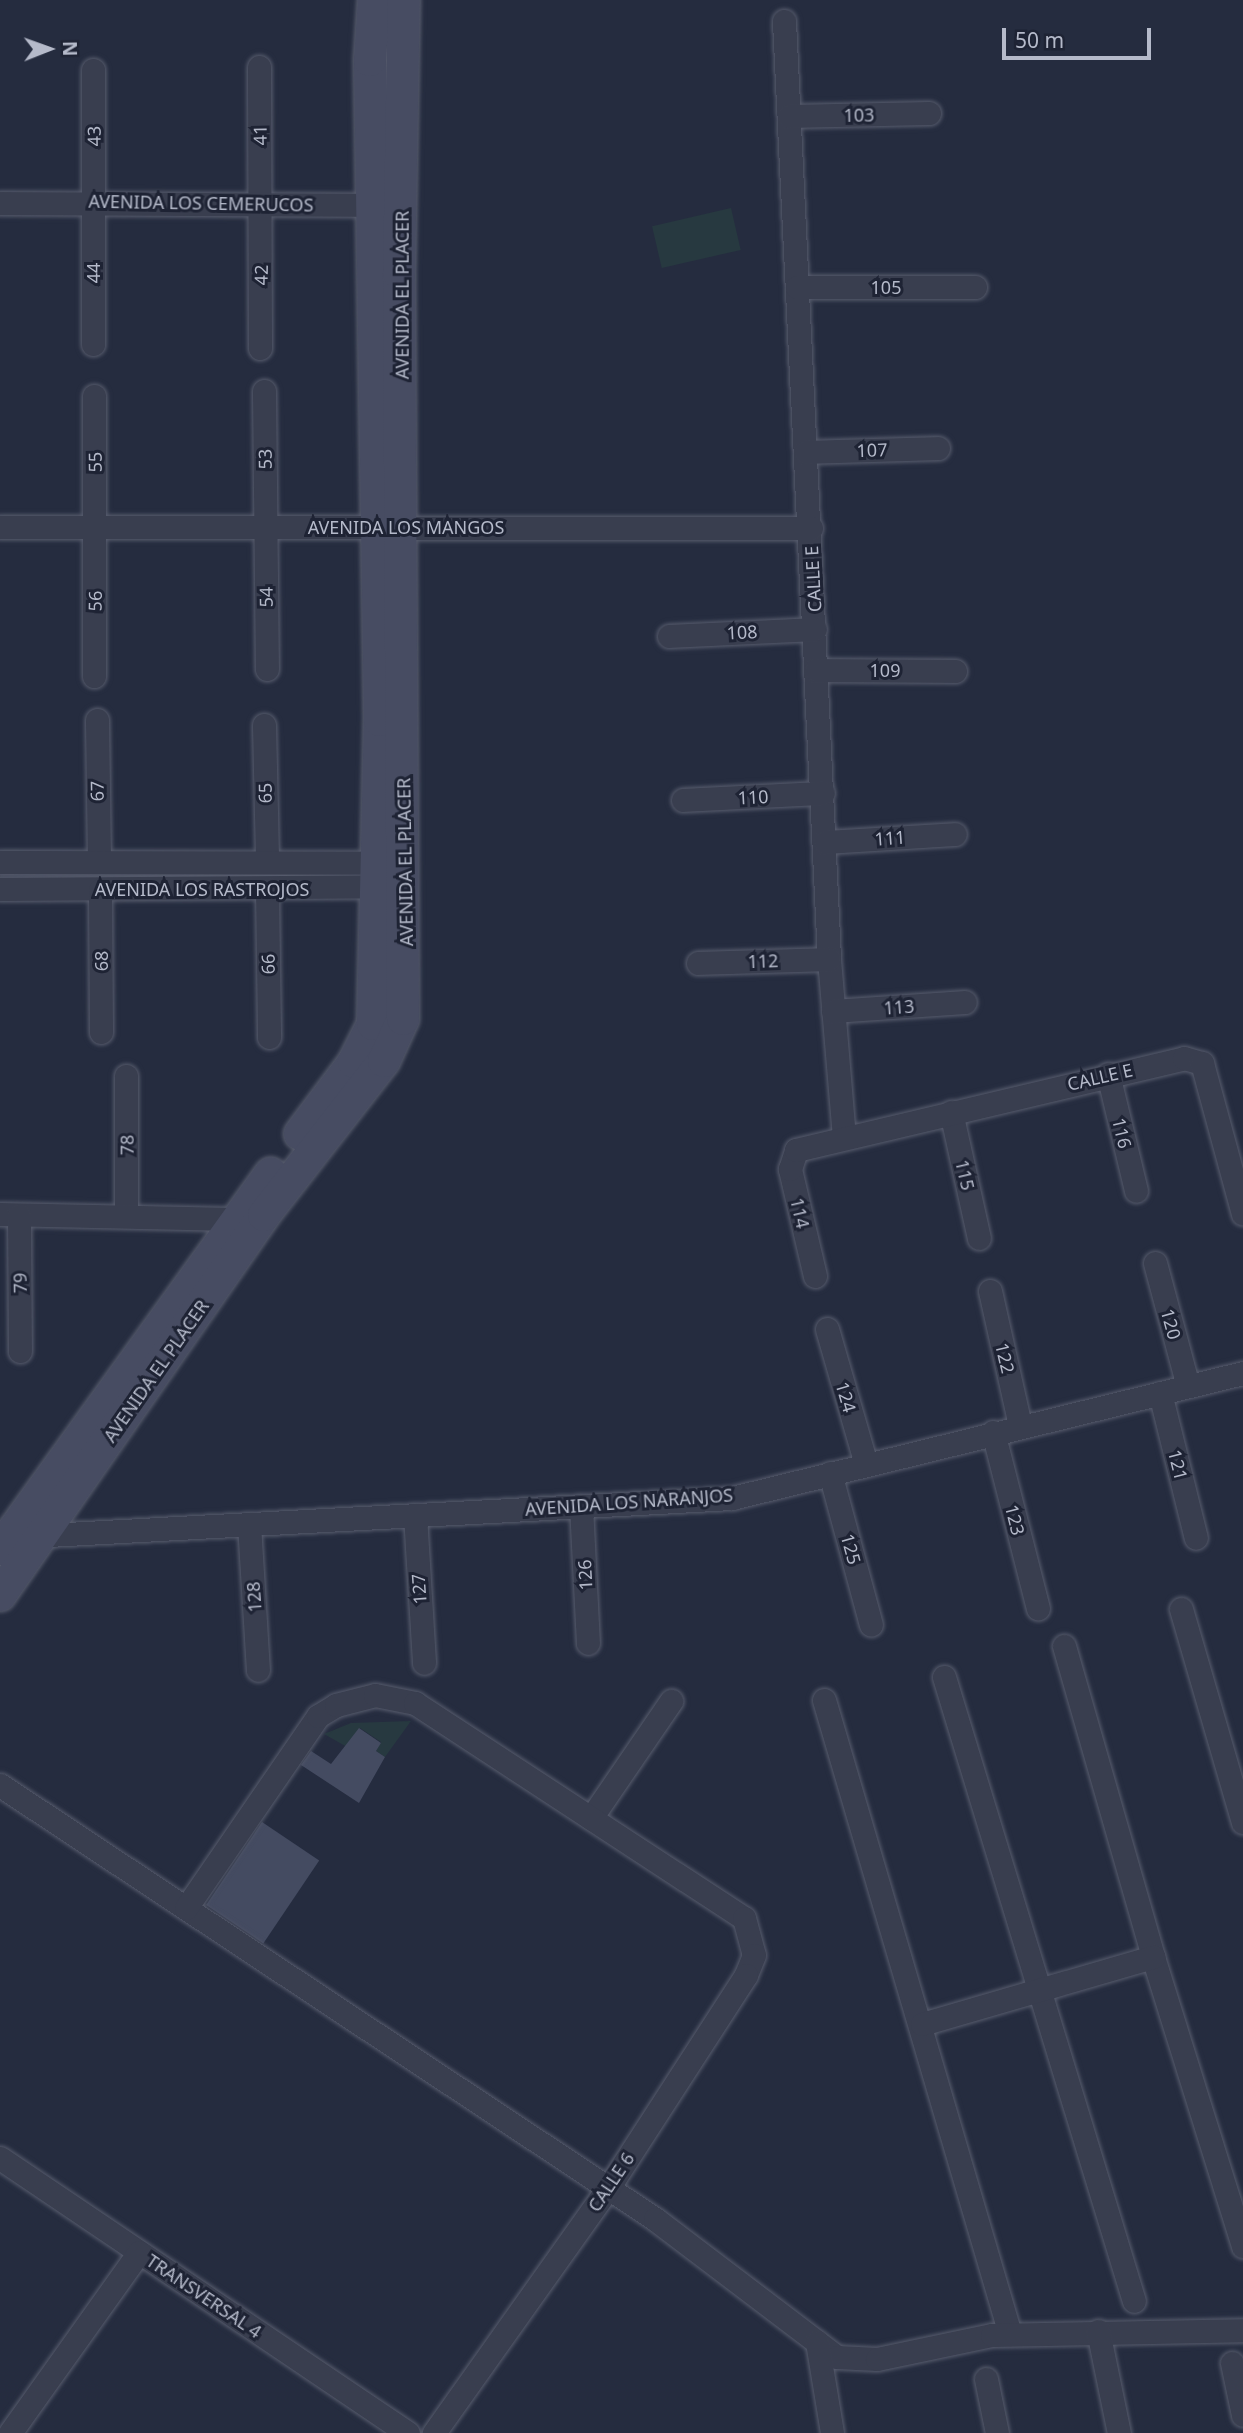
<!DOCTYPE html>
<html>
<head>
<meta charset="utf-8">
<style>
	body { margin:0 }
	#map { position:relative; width:1243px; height:2433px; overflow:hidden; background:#252c3f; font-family:"Noto Sans",sans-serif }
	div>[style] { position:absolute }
	.green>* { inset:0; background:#273940; transform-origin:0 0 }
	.building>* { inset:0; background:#444b61; transform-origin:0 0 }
	.roads { filter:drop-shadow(0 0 2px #575c6d) drop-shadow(0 0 2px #575c6d) }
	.street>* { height:23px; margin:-11.5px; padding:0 11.5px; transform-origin:11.5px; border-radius:11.5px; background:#393e4f }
	.secondary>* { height:32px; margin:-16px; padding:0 16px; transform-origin:16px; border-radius:16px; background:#474c62 }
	span { translate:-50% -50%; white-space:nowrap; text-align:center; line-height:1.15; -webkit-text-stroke:6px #1e2334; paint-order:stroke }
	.street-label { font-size:18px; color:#b5baca }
	.north { position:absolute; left:14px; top:14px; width:70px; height:70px; -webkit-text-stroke:5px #1e2334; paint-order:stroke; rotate:89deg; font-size:19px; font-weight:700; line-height:28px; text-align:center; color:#b5baca }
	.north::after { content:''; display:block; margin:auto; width:24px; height:32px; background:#b5baca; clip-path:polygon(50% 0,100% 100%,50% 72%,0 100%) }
	.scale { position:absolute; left:1002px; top:28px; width:149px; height:32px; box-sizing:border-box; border:4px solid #b5baca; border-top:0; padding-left:9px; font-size:21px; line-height:24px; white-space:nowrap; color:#b5baca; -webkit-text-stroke:5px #1e2334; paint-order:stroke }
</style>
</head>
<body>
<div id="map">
	<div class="green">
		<div style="left:731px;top:208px;width:43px;height:81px;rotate:77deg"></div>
		<div style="clip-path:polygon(411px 1721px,385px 1757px,376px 1751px,381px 1742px,360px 1728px,347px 1747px,324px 1734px,351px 1723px)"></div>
	</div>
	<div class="building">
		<div style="clip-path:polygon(359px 1728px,381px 1743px,376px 1751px,385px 1757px,359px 1803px,301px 1765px,311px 1751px,331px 1764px)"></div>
		<div style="left:262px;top:1822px;width:69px;height:100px;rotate:34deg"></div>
	</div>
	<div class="roads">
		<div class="street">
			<div style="left:784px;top:21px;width:939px;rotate:87.25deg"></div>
			<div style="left:829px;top:959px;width:179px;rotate:85.2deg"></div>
			<div style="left:259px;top:67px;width:281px;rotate:89.8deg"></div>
			<div style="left:789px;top:116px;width:140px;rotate:-1.2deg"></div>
			<div style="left:0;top:203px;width:388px;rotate:0.3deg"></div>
			<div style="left:797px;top:287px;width:178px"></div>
			<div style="left:93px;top:344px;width:274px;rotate:-90deg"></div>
			<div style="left:264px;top:391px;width:278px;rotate:89.4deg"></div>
			<div style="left:806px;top:452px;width:132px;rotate:-1.7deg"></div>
			<div style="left:0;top:527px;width:811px;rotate:0.07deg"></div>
			<div style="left:669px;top:636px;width:146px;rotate:-2.7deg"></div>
			<div style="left:816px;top:670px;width:139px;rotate:0.4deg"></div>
			<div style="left:94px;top:676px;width:280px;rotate:-90deg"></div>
			<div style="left:97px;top:720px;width:142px;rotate:89.2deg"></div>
			<div style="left:264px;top:725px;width:136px;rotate:88.7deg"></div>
			<div style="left:683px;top:800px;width:140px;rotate:-2.9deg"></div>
			<div style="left:825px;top:842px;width:130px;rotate:-3.5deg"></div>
			<div style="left:0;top:862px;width:392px;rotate:0.1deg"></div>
			<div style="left:0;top:889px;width:389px;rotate:-0.4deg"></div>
			<div style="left:100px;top:890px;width:142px;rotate:89.6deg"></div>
			<div style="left:267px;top:890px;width:147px;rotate:89.2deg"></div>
			<div style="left:698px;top:963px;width:131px;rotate:-1.7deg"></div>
			<div style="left:833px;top:1011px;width:132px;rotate:-3.9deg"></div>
			<div style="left:1108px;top:1074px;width:120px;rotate:76.5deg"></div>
			<div style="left:126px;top:1076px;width:138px;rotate:90deg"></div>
			<div style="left:951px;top:1112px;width:129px;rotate:77.5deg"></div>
			<div style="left:0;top:1214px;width:234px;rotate:1.2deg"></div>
			<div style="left:19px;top:1215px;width:136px;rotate:89.6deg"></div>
			<div style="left:1155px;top:1263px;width:127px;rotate:75deg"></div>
			<div style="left:815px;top:1276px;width:110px;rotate:-103.2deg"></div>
			<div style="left:790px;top:1169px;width:20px;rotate:-72deg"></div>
			<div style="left:796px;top:1150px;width:399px;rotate:-13.3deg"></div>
			<div style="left:1184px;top:1058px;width:19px;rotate:16deg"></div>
			<div style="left:1202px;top:1063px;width:156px;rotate:74.8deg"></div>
			<div style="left:990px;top:1291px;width:137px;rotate:77.4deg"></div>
			<div style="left:827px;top:1329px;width:141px;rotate:73.9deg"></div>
			<div style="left:1160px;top:1393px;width:149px;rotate:76.1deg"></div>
			<div style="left:993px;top:1432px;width:182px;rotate:75.7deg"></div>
			<div style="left:830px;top:1473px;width:157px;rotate:74.9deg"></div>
			<div style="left:581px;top:1506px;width:137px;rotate:87.1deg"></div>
			<div style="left:415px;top:1515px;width:148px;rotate:86.5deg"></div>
			<div style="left:249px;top:1524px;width:146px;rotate:86.5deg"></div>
			<div style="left:30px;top:1536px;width:703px;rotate:-3.1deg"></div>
			<div style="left:732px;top:1498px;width:526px;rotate:-13.75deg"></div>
			<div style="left:1181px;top:1609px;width:222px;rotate:73.8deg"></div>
			<div style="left:1064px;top:1646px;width:323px;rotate:74deg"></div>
			<div style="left:1153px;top:1957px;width:303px;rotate:72.7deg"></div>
			<div style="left:944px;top:1677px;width:652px;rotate:73.07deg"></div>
			<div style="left:824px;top:1700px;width:661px;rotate:73.65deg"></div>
			<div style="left:0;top:1785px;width:786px;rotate:33.53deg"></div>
			<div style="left:655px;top:2219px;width:228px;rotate:37.2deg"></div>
			<div style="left:837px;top:2357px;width:40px;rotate:2.9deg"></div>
			<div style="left:877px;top:2359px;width:117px;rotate:-11.8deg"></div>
			<div style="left:992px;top:2335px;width:251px;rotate:-1.1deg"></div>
			<div style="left:591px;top:1818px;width:142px;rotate:-55.6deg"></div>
			<div style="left:186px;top:1908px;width:233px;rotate:-55.5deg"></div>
			<div style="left:318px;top:1716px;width:21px;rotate:-31deg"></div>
			<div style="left:336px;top:1705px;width:40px;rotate:-14.4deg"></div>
			<div style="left:375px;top:1695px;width:41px;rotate:11.3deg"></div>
			<div style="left:415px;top:1703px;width:393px;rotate:33.2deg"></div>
			<div style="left:744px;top:1918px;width:38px;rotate:75deg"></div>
			<div style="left:754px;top:1955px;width:22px;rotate:112deg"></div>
			<div style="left:746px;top:1975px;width:254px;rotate:122.9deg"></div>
			<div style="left:608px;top:2188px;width:301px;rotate:125.4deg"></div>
			<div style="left:922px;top:2024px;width:241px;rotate:-16.2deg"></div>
			<div style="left:0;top:2158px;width:492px;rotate:34deg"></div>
			<div style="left:1098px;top:2331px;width:104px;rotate:78.4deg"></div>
			<div style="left:817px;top:2342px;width:92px;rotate:80.6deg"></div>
			<div style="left:1232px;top:2363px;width:53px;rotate:78.1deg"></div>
			<div style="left:986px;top:2379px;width:55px;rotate:78.5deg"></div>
			<div style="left:10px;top:2433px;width:222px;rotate:-54.5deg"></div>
		</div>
		<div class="secondary">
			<div style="left:300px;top:1134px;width:90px;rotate:-53.1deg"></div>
			<div style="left:354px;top:1062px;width:42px;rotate:-63.4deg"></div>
			<div style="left:373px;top:1024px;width:304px;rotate:-88.7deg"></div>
			<div style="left:380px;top:720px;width:660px;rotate:-90.87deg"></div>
			<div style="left:370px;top:60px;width:60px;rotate:-86.2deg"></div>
			<div style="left:0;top:1549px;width:463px;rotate:-54.2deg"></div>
			<div style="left:0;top:1595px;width:463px;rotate:-55.2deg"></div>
			<div style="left:264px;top:1215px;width:195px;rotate:-52.1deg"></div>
			<div style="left:384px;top:1061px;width:46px;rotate:-65.7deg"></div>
			<div style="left:403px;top:1019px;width:746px;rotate:-90.31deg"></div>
			<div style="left:399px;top:273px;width:273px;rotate:-89deg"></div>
		</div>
	</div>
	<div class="street-label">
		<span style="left:859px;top:115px;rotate:-1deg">103</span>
		<span style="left:260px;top:135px;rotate:-91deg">41</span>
		<span style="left:94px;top:136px;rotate:-91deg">43</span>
		<span style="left:201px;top:203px;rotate:1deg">AVENIDA LOS CEMERUCOS</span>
		<span style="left:93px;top:273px;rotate:-90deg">44</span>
		<span style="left:261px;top:275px;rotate:-89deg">42</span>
		<span style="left:886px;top:287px">105</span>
		<span style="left:402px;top:295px;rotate:-90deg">AVENIDA EL PLACER</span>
		<span style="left:872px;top:450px;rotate:-2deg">107</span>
		<span style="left:265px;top:459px;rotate:-91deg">53</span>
		<span style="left:95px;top:462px;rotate:-91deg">55</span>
		<span style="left:406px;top:527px">AVENIDA LOS MANGOS</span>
		<span style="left:813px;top:579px;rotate:-93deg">CALLE E</span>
		<span style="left:266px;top:597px;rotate:-91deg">54</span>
		<span style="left:95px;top:601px;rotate:-89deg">56</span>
		<span style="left:742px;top:632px;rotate:-3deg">108</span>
		<span style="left:885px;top:670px">109</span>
		<span style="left:97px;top:791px;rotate:-91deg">67</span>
		<span style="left:265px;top:793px;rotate:-91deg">65</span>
		<span style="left:753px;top:797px;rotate:-3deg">110</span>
		<span style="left:890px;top:838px;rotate:-4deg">111</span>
		<span style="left:405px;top:862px;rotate:-91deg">AVENIDA EL PLACER</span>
		<span style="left:202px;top:889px">AVENIDA LOS RASTROJOS</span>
		<span style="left:101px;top:961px;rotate:-90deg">68</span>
		<span style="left:763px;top:961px;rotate:-2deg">112</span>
		<span style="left:268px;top:964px;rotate:-91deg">66</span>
		<span style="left:899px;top:1007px;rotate:-4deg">113</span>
		<span style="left:1100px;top:1077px;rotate:-13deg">CALLE E</span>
		<span style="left:1122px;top:1133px;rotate:77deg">116</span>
		<span style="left:127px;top:1145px;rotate:-90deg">78</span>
		<span style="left:965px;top:1175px;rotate:77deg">115</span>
		<span style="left:800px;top:1213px;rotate:77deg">114</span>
		<span style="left:20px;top:1283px;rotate:-91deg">79</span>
		<span style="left:1171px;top:1324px;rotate:75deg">120</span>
		<span style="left:1005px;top:1358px;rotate:77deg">122</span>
		<span style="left:156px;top:1371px;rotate:-55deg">AVENIDA EL PLACER</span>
		<span style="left:846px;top:1397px;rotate:74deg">124</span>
		<span style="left:1178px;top:1465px;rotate:76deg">121</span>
		<span style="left:629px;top:1502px;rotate:-4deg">AVENIDA LOS NARANJOS</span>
		<span style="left:1015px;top:1520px;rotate:76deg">123</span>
		<span style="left:851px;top:1549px;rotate:75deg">125</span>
		<span style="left:585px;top:1575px;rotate:-93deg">126</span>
		<span style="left:419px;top:1589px;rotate:-94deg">127</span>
		<span style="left:254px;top:1597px;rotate:-94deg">128</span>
		<span style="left:611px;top:2182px;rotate:-56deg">CALLE 6</span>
		<span style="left:204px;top:2296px;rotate:34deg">TRANSVERSAL 4</span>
	</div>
	<div class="north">N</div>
	<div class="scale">50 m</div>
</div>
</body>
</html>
